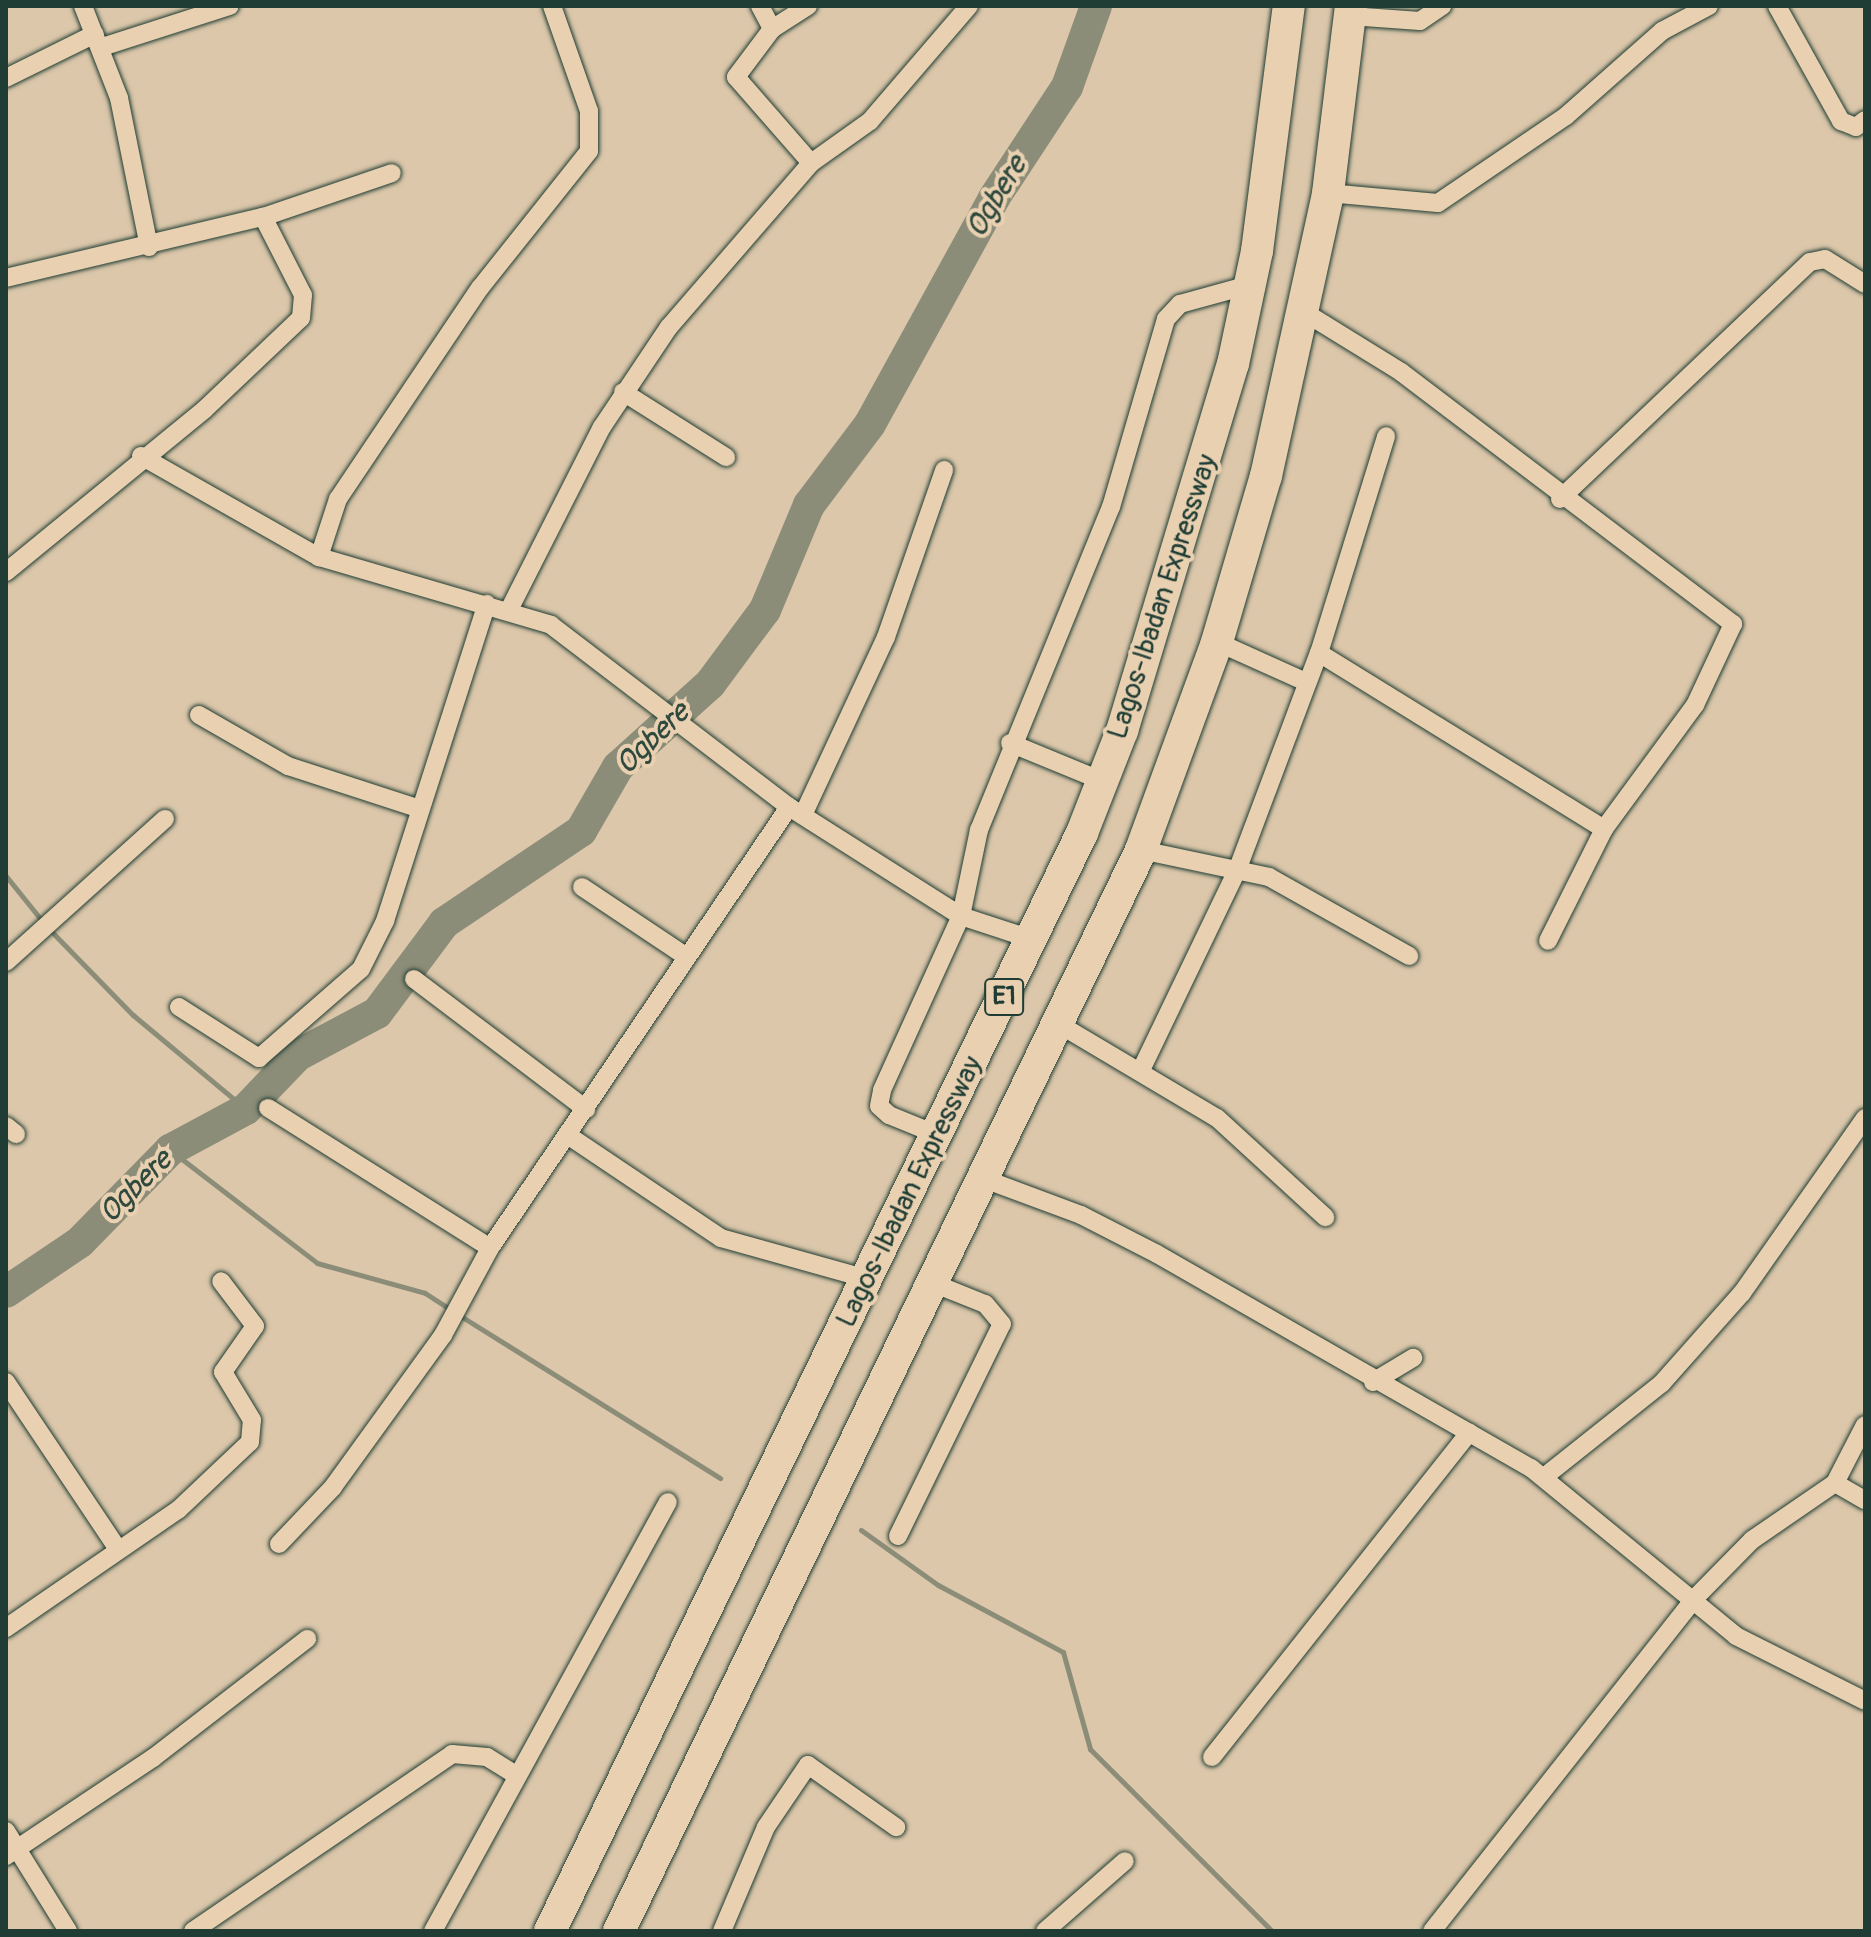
<!DOCTYPE html>
<html>
<head>
<meta charset="utf-8">
<style>
	body { margin:0 }
	#map { position:relative; width:1871px; height:1937px; overflow:hidden; background:#dcc7aa; font-family:Pangolin,sans-serif }
	div>[style] { position:absolute }
	.stream>* { height:5px; margin:-2.5px; padding:0 2.5px; transform-origin:2.5px; border-radius:2.5px; background:#8c8d78 }
	.river>* { height:32px; margin:-16px; padding:0 16px; transform-origin:16px; border-radius:16px; background:#8c8d78 }
	.roads { filter:drop-shadow(0 0 2px #1f3d34) drop-shadow(0 0 2px #1f3d34) }
	.street>* { height:18px; margin:-9px; padding:0 9px; transform-origin:9px; border-radius:9px; background:#e8d0b1 }
	.highway>* { height:32px; margin:-16px; padding:0 16px; transform-origin:16px; border-radius:16px; background:#e8d0b1 }
	span { translate:-50% -50%; white-space:nowrap; text-align:center; line-height:1.15; -webkit-text-stroke:8px #e8d0b1; paint-order:stroke }
	.shield-label span { padding:2px 6px; background:#e8d0b1; border:2px solid; border-radius:6px; -webkit-text-stroke-width:0 }
	.shield-label { font-size:26px; color:#1f3d34; font-weight:700 }
	.street-label { font-size:28px; color:#1f3d34 }
	.water-label { font-size:30px; color:#2f493e; font-style:italic }
	.frame { position:absolute; inset:0; border:8px solid #1f3d34; pointer-events:none }
</style>
</head>
<body>
<div id="map">
	<div class="stream">
		<div style="left:6px;top:876px;width:59px;rotate:51.2deg"></div>
		<div style="left:49px;top:929px;width:120px;rotate:45.7deg"></div>
		<div style="left:133px;top:1015px;width:147px;rotate:39.8deg"></div>
		<div style="left:170px;top:1150px;width:185px;rotate:37.5deg"></div>
		<div style="left:317px;top:1263px;width:112px;rotate:15.5deg"></div>
		<div style="left:425px;top:1293px;width:31px;rotate:33deg"></div>
		<div style="left:459px;top:1315px;width:308px;rotate:32deg"></div>
		<div style="left:861px;top:1530px;width:95px;rotate:35.5deg"></div>
		<div style="left:938px;top:1585px;width:142px;rotate:28.2deg"></div>
		<div style="left:1063px;top:1652px;width:101px;rotate:74.4deg"></div>
		<div style="left:1090px;top:1749px;width:257px;rotate:45deg"></div>
	</div>
	<div class="river">
		<div style="left:6px;top:1292px;width:89px;rotate:-34deg"></div>
		<div style="left:80px;top:1242px;width:129px;rotate:-45.6deg"></div>
		<div style="left:170px;top:1150px;width:86px;rotate:-28.3deg"></div>
		<div style="left:246px;top:1109px;width:75px;rotate:-46.1deg"></div>
		<div style="left:298px;top:1055px;width:89px;rotate:-28deg"></div>
		<div style="left:377px;top:1013px;width:112px;rotate:-53.3deg"></div>
		<div style="left:444px;top:923px;width:165px;rotate:-33.9deg"></div>
		<div style="left:581px;top:831px;width:74px;rotate:-60deg"></div>
		<div style="left:618px;top:767px;width:124px;rotate:-42.1deg"></div>
		<div style="left:710px;top:684px;width:92px;rotate:-53.4deg"></div>
		<div style="left:765px;top:610px;width:114px;rotate:-67.3deg"></div>
		<div style="left:809px;top:505px;width:101px;rotate:-53deg"></div>
		<div style="left:870px;top:424px;width:258px;rotate:-61.2deg"></div>
		<div style="left:994px;top:198px;width:133px;rotate:-56.7deg"></div>
		<div style="left:1067px;top:87px;width:86px;rotate:-70.3deg"></div>
	</div>
	<div class="roads">
		<div class="street">
			<div style="left:83px;top:6px;width:99px;rotate:68.6deg"></div>
			<div style="left:119px;top:98px;width:152px;rotate:78.6deg"></div>
			<div style="left:760px;top:6px;width:26px;rotate:62deg"></div>
			<div style="left:808px;top:6px;width:43px;rotate:147.4deg"></div>
			<div style="left:772px;top:29px;width:60px;rotate:126.9deg"></div>
			<div style="left:736px;top:77px;width:114px;rotate:48.9deg"></div>
			<div style="left:1777px;top:6px;width:132px;rotate:60.9deg"></div>
			<div style="left:1841px;top:121px;width:16px;rotate:22deg"></div>
			<div style="left:1856px;top:127px;width:11px;rotate:-38deg"></div>
			<div style="left:1350px;top:16px;width:70px;rotate:4.1deg"></div>
			<div style="left:1420px;top:21px;width:27px;rotate:-34deg"></div>
			<div style="left:102px;top:47px;width:134px;rotate:-17.8deg"></div>
			<div style="left:6px;top:78px;width:99px;rotate:-26.3deg"></div>
			<div style="left:1328px;top:193px;width:110px;rotate:5.2deg"></div>
			<div style="left:1438px;top:203px;width:155px;rotate:-34.2deg"></div>
			<div style="left:1566px;top:116px;width:128px;rotate:-41.5deg"></div>
			<div style="left:1662px;top:31px;width:53px;rotate:-28deg"></div>
			<div style="left:6px;top:278px;width:264px;rotate:-13.4deg"></div>
			<div style="left:263px;top:217px;width:136px;rotate:-18.8deg"></div>
			<div style="left:1304px;top:312px;width:114px;rotate:31.7deg"></div>
			<div style="left:1401px;top:372px;width:417px;rotate:37.2deg"></div>
			<div style="left:1733px;top:624px;width:89px;rotate:115.1deg"></div>
			<div style="left:1695px;top:705px;width:154px;rotate:126.3deg"></div>
			<div style="left:1604px;top:829px;width:125px;rotate:116.6deg"></div>
			<div style="left:623px;top:392px;width:122px;rotate:32.3deg"></div>
			<div style="left:141px;top:456px;width:205px;rotate:29.6deg"></div>
			<div style="left:319px;top:557px;width:242px;rotate:16.3deg"></div>
			<div style="left:551px;top:625px;width:300px;rotate:37.4deg"></div>
			<div style="left:789px;top:807px;width:204px;rotate:32.4deg"></div>
			<div style="left:961px;top:916px;width:74px;rotate:18.2deg"></div>
			<div style="left:1560px;top:499px;width:344px;rotate:-43.5deg"></div>
			<div style="left:1810px;top:262px;width:15px;rotate:-11deg"></div>
			<div style="left:1825px;top:259px;width:47px;rotate:32deg"></div>
			<div style="left:319px;top:557px;width:61px;rotate:-71.9deg"></div>
			<div style="left:338px;top:499px;width:254px;rotate:-56.1deg"></div>
			<div style="left:480px;top:288px;width:175px;rotate:-51.5deg"></div>
			<div style="left:589px;top:151px;width:40px;rotate:-90deg"></div>
			<div style="left:589px;top:111px;width:111px;rotate:-109.4deg"></div>
			<div style="left:6px;top:572px;width:257px;rotate:-39.3deg"></div>
			<div style="left:205px;top:409px;width:132px;rotate:-43.5deg"></div>
			<div style="left:301px;top:318px;width:23px;rotate:-85deg"></div>
			<div style="left:303px;top:295px;width:88px;rotate:-117.1deg"></div>
			<div style="left:509px;top:610px;width:205px;rotate:-63.1deg"></div>
			<div style="left:602px;top:427px;width:120px;rotate:-56.2deg"></div>
			<div style="left:669px;top:327px;width:217px;rotate:-49.1deg"></div>
			<div style="left:811px;top:163px;width:72px;rotate:-35.4deg"></div>
			<div style="left:870px;top:121px;width:152px;rotate:-49.3deg"></div>
			<div style="left:1217px;top:642px;width:98px;rotate:24.2deg"></div>
			<div style="left:1319px;top:653px;width:335px;rotate:31.7deg"></div>
			<div style="left:199px;top:715px;width:103px;rotate:29.8deg"></div>
			<div style="left:288px;top:766px;width:139px;rotate:18deg"></div>
			<div style="left:1010px;top:743px;width:100px;rotate:22.4deg"></div>
			<div style="left:803px;top:815px;width:196px;rotate:-65deg"></div>
			<div style="left:886px;top:637px;width:177px;rotate:-70.8deg"></div>
			<div style="left:1141px;top:850px;width:131px;rotate:11.9deg"></div>
			<div style="left:1269px;top:877px;width:161px;rotate:29.4deg"></div>
			<div style="left:582px;top:887px;width:126px;rotate:33.7deg"></div>
			<div style="left:6px;top:962px;width:214px;rotate:-42deg"></div>
			<div style="left:414px;top:979px;width:216px;rotate:37.1deg"></div>
			<div style="left:179px;top:1007px;width:95px;rotate:32.5deg"></div>
			<div style="left:259px;top:1058px;width:135px;rotate:-41.1deg"></div>
			<div style="left:361px;top:969px;width:54px;rotate:-63.4deg"></div>
			<div style="left:385px;top:921px;width:333px;rotate:-72.2deg"></div>
			<div style="left:1062px;top:1026px;width:180px;rotate:30.7deg"></div>
			<div style="left:1217px;top:1118px;width:147px;rotate:42.5deg"></div>
			<div style="left:1141px;top:1070px;width:224px;rotate:-64.3deg"></div>
			<div style="left:1238px;top:868px;width:230px;rotate:-69.4deg"></div>
			<div style="left:1319px;top:653px;width:227px;rotate:-72.8deg"></div>
			<div style="left:268px;top:1108px;width:262px;rotate:32.2deg"></div>
			<div style="left:6px;top:1126px;width:13px;rotate:39deg"></div>
			<div style="left:938px;top:1135px;width:53px;rotate:-157.8deg"></div>
			<div style="left:889px;top:1115px;width:13px;rotate:-138deg"></div>
			<div style="left:879px;top:1106px;width:16px;rotate:-79deg"></div>
			<div style="left:882px;top:1090px;width:191px;rotate:-65.6deg"></div>
			<div style="left:961px;top:916px;width:88px;rotate:-78.2deg"></div>
			<div style="left:979px;top:830px;width:349px;rotate:-67.8deg"></div>
			<div style="left:1111px;top:507px;width:196px;rotate:-73.7deg"></div>
			<div style="left:1166px;top:319px;width:21px;rotate:-47deg"></div>
			<div style="left:1180px;top:304px;width:72px;rotate:-15.4deg"></div>
			<div style="left:569px;top:1136px;width:183px;rotate:33.9deg"></div>
			<div style="left:721px;top:1238px;width:153px;rotate:15.6deg"></div>
			<div style="left:987px;top:1180px;width:100px;rotate:20.4deg"></div>
			<div style="left:1081px;top:1215px;width:85px;rotate:27.2deg"></div>
			<div style="left:1157px;top:1254px;width:431px;rotate:29.8deg"></div>
			<div style="left:1531px;top:1468px;width:265px;rotate:39.3deg"></div>
			<div style="left:1736px;top:1636px;width:144px;rotate:26.7deg"></div>
			<div style="left:6px;top:1382px;width:201px;rotate:56.2deg"></div>
			<div style="left:1373px;top:1382px;width:47px;rotate:-31deg"></div>
			<div style="left:1544px;top:1477px;width:151px;rotate:-38.5deg"></div>
			<div style="left:1662px;top:1383px;width:120px;rotate:-48.4deg"></div>
			<div style="left:1742px;top:1293px;width:214px;rotate:-54.9deg"></div>
			<div style="left:1835px;top:1483px;width:65px;rotate:-62.7deg"></div>
			<div style="left:898px;top:1536px;width:236px;rotate:-63.9deg"></div>
			<div style="left:1002px;top:1324px;width:26px;rotate:-130deg"></div>
			<div style="left:985px;top:1304px;width:54px;rotate:-158.2deg"></div>
			<div style="left:279px;top:1544px;width:79px;rotate:-46.5deg"></div>
			<div style="left:333px;top:1487px;width:188px;rotate:-54.1deg"></div>
			<div style="left:443px;top:1335px;width:99px;rotate:-61.6deg"></div>
			<div style="left:490px;top:1248px;width:533px;rotate:-55.86deg"></div>
			<div style="left:6px;top:1628px;width:209px;rotate:-34.5deg"></div>
			<div style="left:178px;top:1510px;width:99px;rotate:-43.4deg"></div>
			<div style="left:250px;top:1442px;width:22px;rotate:-85deg"></div>
			<div style="left:252px;top:1420px;width:56px;rotate:-121.1deg"></div>
			<div style="left:223px;top:1372px;width:56px;rotate:-55.2deg"></div>
			<div style="left:255px;top:1326px;width:56px;rotate:-127.1deg"></div>
			<div style="left:1212px;top:1757px;width:414px;rotate:-51.6deg"></div>
			<div style="left:6px;top:1831px;width:118px;rotate:58.2deg"></div>
			<div style="left:6px;top:1856px;width:177px;rotate:-33.7deg"></div>
			<div style="left:153px;top:1758px;width:195px;rotate:-37.7deg"></div>
			<div style="left:193px;top:1931px;width:314px;rotate:-34.3deg"></div>
			<div style="left:452px;top:1754px;width:35px;rotate:5deg"></div>
			<div style="left:487px;top:1757px;width:32px;rotate:32deg"></div>
			<div style="left:433px;top:1931px;width:489px;rotate:-61.3deg"></div>
			<div style="left:722px;top:1931px;width:113px;rotate:-67.1deg"></div>
			<div style="left:766px;top:1827px;width:75px;rotate:-55.9deg"></div>
			<div style="left:808px;top:1765px;width:108px;rotate:35.2deg"></div>
			<div style="left:1045px;top:1931px;width:106px;rotate:-41.2deg"></div>
			<div style="left:1432px;top:1931px;width:424px;rotate:-51.7deg"></div>
			<div style="left:1695px;top:1598px;width:81px;rotate:-45.5deg"></div>
			<div style="left:1752px;top:1540px;width:101px;rotate:-34.5deg"></div>
			<div style="left:1835px;top:1483px;width:34px;rotate:30deg"></div>
		</div>
		<div class="highway">
			<div style="left:550px;top:1931px;width:1220px;rotate:-64.15deg"></div>
			<div style="left:1082px;top:833px;width:110px;rotate:-68.6deg"></div>
			<div style="left:1122px;top:731px;width:383px;rotate:-73.2deg"></div>
			<div style="left:1233px;top:364px;width:116px;rotate:-78deg"></div>
			<div style="left:1257px;top:251px;width:247px;rotate:-82.6deg"></div>
			<div style="left:619px;top:1931px;width:1200px;rotate:-64.22deg"></div>
			<div style="left:1141px;top:850px;width:221px;rotate:-69.9deg"></div>
			<div style="left:1217px;top:642px;width:173px;rotate:-73.6deg"></div>
			<div style="left:1266px;top:476px;width:290px;rotate:-77.6deg"></div>
			<div style="left:1328px;top:193px;width:188px;rotate:-83deg"></div>
		</div>
	</div>
	<div class="shield-label">
		<span style="left:1004px;top:997px">E1</span>
	</div>
	<div class="street-label">
		<span style="left:1163px;top:597px;rotate:-72deg">Lagos-Ibadan Expressway</span>
		<span style="left:910px;top:1192px;rotate:-64deg">Lagos-Ibadan Expressway</span>
	</div>
	<div class="water-label">
		<span style="left:997px;top:197px;rotate:-59deg">Ogbere</span>
		<span style="left:653px;top:739px;rotate:-44deg">Ogbere</span>
		<span style="left:136px;top:1187px;rotate:-45deg">Ogbere</span>
	</div>
	<div class="frame"></div>
</div>
</body>
</html>
